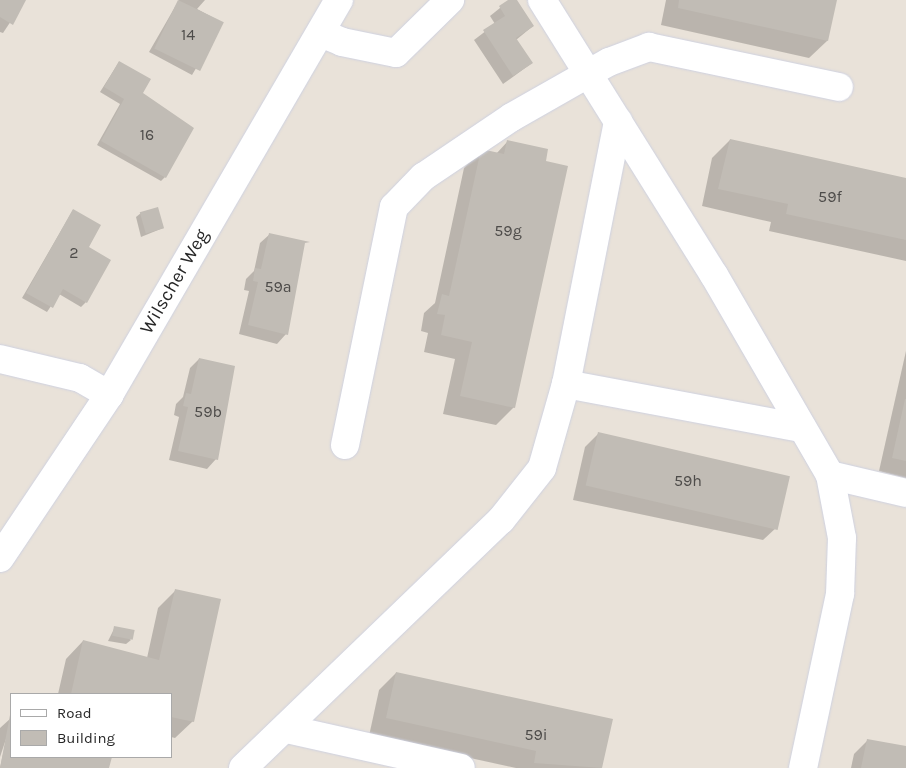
<!DOCTYPE html>
<html>
<head>
<meta charset="utf-8">
<style>
	body { margin:0 }
	#map { position:relative; width:906px; height:768px; overflow:hidden; background:#e9e2d9; font-family:Karla,sans-serif }
	div>[style] { position:absolute }
	.shadow>* { inset:0; background:#0003 }
	.building>* { inset:0; background:#c1bcb5; transform-origin:0 0 }
	.roads { filter:drop-shadow(0 0 1px #ced1e0) drop-shadow(0 0 1px #ced1e0) }
	.minor>* { height:28px; margin:-14px; padding:0 14px; transform-origin:14px; border-radius:14px; background:#fff }
	span { translate:-50% -50%; white-space:nowrap; text-align:center; line-height:1.15; -webkit-text-stroke:4px #fff; paint-order:stroke }
	.number-label { font-size:16px; color:#4e4c4a }
	.number-label span { -webkit-text-stroke-width:0 }
	.street-label { font-size:19px; color:#272727 }
	.legend { position:absolute; left:10px; top:693px; width:162px; height:65px; box-sizing:border-box; background:#fff; border:1px solid #a9a9a9; margin:0; padding:6px 9px; list-style:none; font-size:15px; color:#272727 }
	.legend li { display:flex; align-items:center; gap:10px; height:25px }
	.legend b { width:25px; border:1px solid #a9a9a9 }
</style>
</head>
<body>
<div id="map">
	<div class="shadow">
		<div style="clip-path:polygon(0 0,25px 0,3px 33px,0 32px)"></div>
		<div style="clip-path:polygon(179px 0,205px 0,197px 9px,223px 23px,192px 75px,149px 52px)"></div>
		<div style="clip-path:polygon(510px 0,516px 0,533px 26px,516px 40px,532px 63px,503px 84px,474px 40px,495px 24px,490px 16px)"></div>
		<div style="clip-path:polygon(666px 0,836px 0,827px 41px,809px 58px,661px 25px)"></div>
		<div style="clip-path:polygon(119px 62px,141px 93px,165px 177px,161px 181px,97px 145px,120px 104px,100px 92px)"></div>
		<div style="clip-path:polygon(730px 140px,906px 179px,906px 261px,769px 231px,771px 222px,702px 206px,712px 158px)"></div>
		<div style="clip-path:polygon(508px 141px,544px 162px,514px 407px,496px 425px,443px 414px,455px 359px,424px 352px,428px 333px,421px 331px,424px 313px,435px 303px,464px 168px,481px 150px,496px 154px)"></div>
		<div style="clip-path:polygon(73px 210px,87px 247px,86px 302px,81px 307px,59px 294px,47px 312px,22px 298px)"></div>
		<div style="clip-path:polygon(141px 213px,163px 228px,141px 237px,136px 217px)"></div>
		<div style="clip-path:polygon(270px 234px,286px 334px,277px 344px,239px 334px,249px 291px,244px 290px,246px 279px,254px 271px,260px 243px)"></div>
		<div style="clip-path:polygon(906px 351px,906px 478px,879px 471px)"></div>
		<div style="clip-path:polygon(199px 359px,216px 459px,207px 469px,169px 460px,179px 417px,174px 415px,176px 404px,183px 397px,190px 368px)"></div>
		<div style="clip-path:polygon(599px 433px,777px 527px,763px 540px,573px 500px,585px 447px)"></div>
		<div style="clip-path:polygon(176px 590px,193px 721px,175px 738px,171px 737px,171px 694px,58px 694px,66px 659px,83px 641px,147px 658px,158px 608px)"></div>
		<div style="clip-path:polygon(115px 627px,131px 640px,126px 644px,108px 641px)"></div>
		<div style="clip-path:polygon(396px 673px,612px 720px,601px 768px,516px 768px,369px 736px,379px 690px)"></div>
		<div style="clip-path:polygon(11px 718px,11px 757px,110px 757px,108px 768px,0 768px,7px 736px,0 757px,0 728px)"></div>
		<div style="clip-path:polygon(868px 740px,906px 748px,906px 768px,851px 768px,854px 754px)"></div>
	</div>
	<div class="building">
		<div style="clip-path:polygon(0 0,26px 0,13px 25px,0 17px)"></div>
		<div style="left:178px;top:0;width:51px;height:54px;rotate:26deg"></div>
		<div style="clip-path:polygon(508px 0,517px 0,534px 26px,516px 38px,533px 63px,513px 76px,483px 30px,505px 16px,499px 6px)"></div>
		<div style="clip-path:polygon(679px 0,837px 0,828px 41px,678px 8px)"></div>
		<div style="clip-path:polygon(119px 61px,151px 79px,143px 93px,194px 128px,166px 178px,101px 141px,124px 99px,104px 87px)"></div>
		<div style="clip-path:polygon(730px 139px,906px 178px,906px 240px,786px 214px,788px 204px,718px 189px)"></div>
		<div style="clip-path:polygon(507px 140px,548px 149px,546px 161px,568px 166px,515px 408px,460px 396px,472px 342px,441px 335px,445px 315px,437px 314px,442px 294px,449px 296px,481px 149px,504px 154px)"></div>
		<div style="left:158px;top:207px;width:22px;height:19px;rotate:74deg"></div>
		<div style="clip-path:polygon(73px 209px,101px 225px,89px 247px,111px 260px,87px 303px,63px 289px,53px 308px,26px 293px)"></div>
		<div style="clip-path:polygon(269px 233px,310px 242px,305px 243px,288px 335px,248px 325px,258px 282px,253px 281px,255px 268px,261px 269px)"></div>
		<div style="clip-path:polygon(199px 358px,235px 366px,218px 460px,178px 451px,188px 407px,183px 406px,186px 393px,191px 394px)"></div>
		<div style="clip-path:polygon(905px 399px,906px 399px,906px 461px,892px 458px)"></div>
		<div style="left:598px;top:432px;width:197px;height:55px;rotate:13deg"></div>
		<div style="clip-path:polygon(175px 589px,221px 599px,194px 722px,171px 717px,171px 694px,71px 694px,83px 640px,159px 660px)"></div>
		<div style="left:114px;top:626px;width:21px;height:10px;rotate:11deg"></div>
		<div style="clip-path:polygon(396px 672px,613px 719px,602px 768px,534px 763px,536px 751px,386px 718px)"></div>
		<div style="clip-path:polygon(10px 715px,11px 757px,112px 757px,109px 768px,0 768px)"></div>
		<div style="clip-path:polygon(867px 739px,906px 746px,906px 768px,861px 768px)"></div>
	</div>
	<div class="roads">
		<div class="minor">
			<div style="left:542px;top:0;width:324px;rotate:58deg"></div>
			<div style="left:714px;top:275px;width:231px;rotate:59.9deg"></div>
			<div style="left:830px;top:475px;width:64px;rotate:79.2deg"></div>
			<div style="left:842px;top:538px;width:56px;rotate:92deg"></div>
			<div style="left:840px;top:594px;width:178px;rotate:102deg"></div>
			<div style="left:321px;top:33px;width:23px;rotate:23deg"></div>
			<div style="left:342px;top:42px;width:55px;rotate:11.5deg"></div>
			<div style="left:396px;top:53px;width:76px;rotate:-44.5deg"></div>
			<div style="left:0;top:359px;width:82px;rotate:13.4deg"></div>
			<div style="left:80px;top:378px;width:34px;rotate:30deg"></div>
			<div style="left:566px;top:384px;width:240px;rotate:10.6deg"></div>
			<div style="left:345px;top:445px;width:243px;rotate:-78.4deg"></div>
			<div style="left:394px;top:207px;width:42px;rotate:-46deg"></div>
			<div style="left:423px;top:177px;width:107px;rotate:-34deg"></div>
			<div style="left:512px;top:117px;width:112px;rotate:-29.6deg"></div>
			<div style="left:609px;top:62px;width:43px;rotate:-20.6deg"></div>
			<div style="left:649px;top:47px;width:194px;rotate:11.9deg"></div>
			<div style="left:830px;top:475px;width:78px;rotate:13.3deg"></div>
			<div style="left:0;top:558px;width:196px;rotate:-56.2deg"></div>
			<div style="left:109px;top:395px;width:457px;rotate:-59.8deg"></div>
			<div style="left:287px;top:729px;width:178px;rotate:12.6deg"></div>
			<div style="left:243px;top:768px;width:358px;rotate:-43.9deg"></div>
			<div style="left:501px;top:520px;width:66px;rotate:-51.7deg"></div>
			<div style="left:542px;top:468px;width:87px;rotate:-74.1deg"></div>
			<div style="left:566px;top:384px;width:268px;rotate:-78.8deg"></div>
		</div>
	</div>
	<div class="number-label">
		<span style="left:188px;top:35px">14</span>
		<span style="left:147px;top:135px">16</span>
		<span style="left:830px;top:197px">59f</span>
		<span style="left:508px;top:231px">59g</span>
		<span style="left:74px;top:253px">2</span>
		<span style="left:278px;top:287px">59a</span>
		<span style="left:208px;top:412px">59b</span>
		<span style="left:688px;top:481px">59h</span>
		<span style="left:536px;top:735px">59i</span>
	</div>
	<div class="street-label">
		<span style="left:175px;top:282px;rotate:-60deg">Wilscher Weg</span>
	</div>
	<ul class="legend">
	<li><b style="height:6px;background:#fff"></b>Road</li>
	<li><b style="height:14px;background:#c1bcb5"></b>Building</li>
	</ul>
</div>
</body>
</html>
